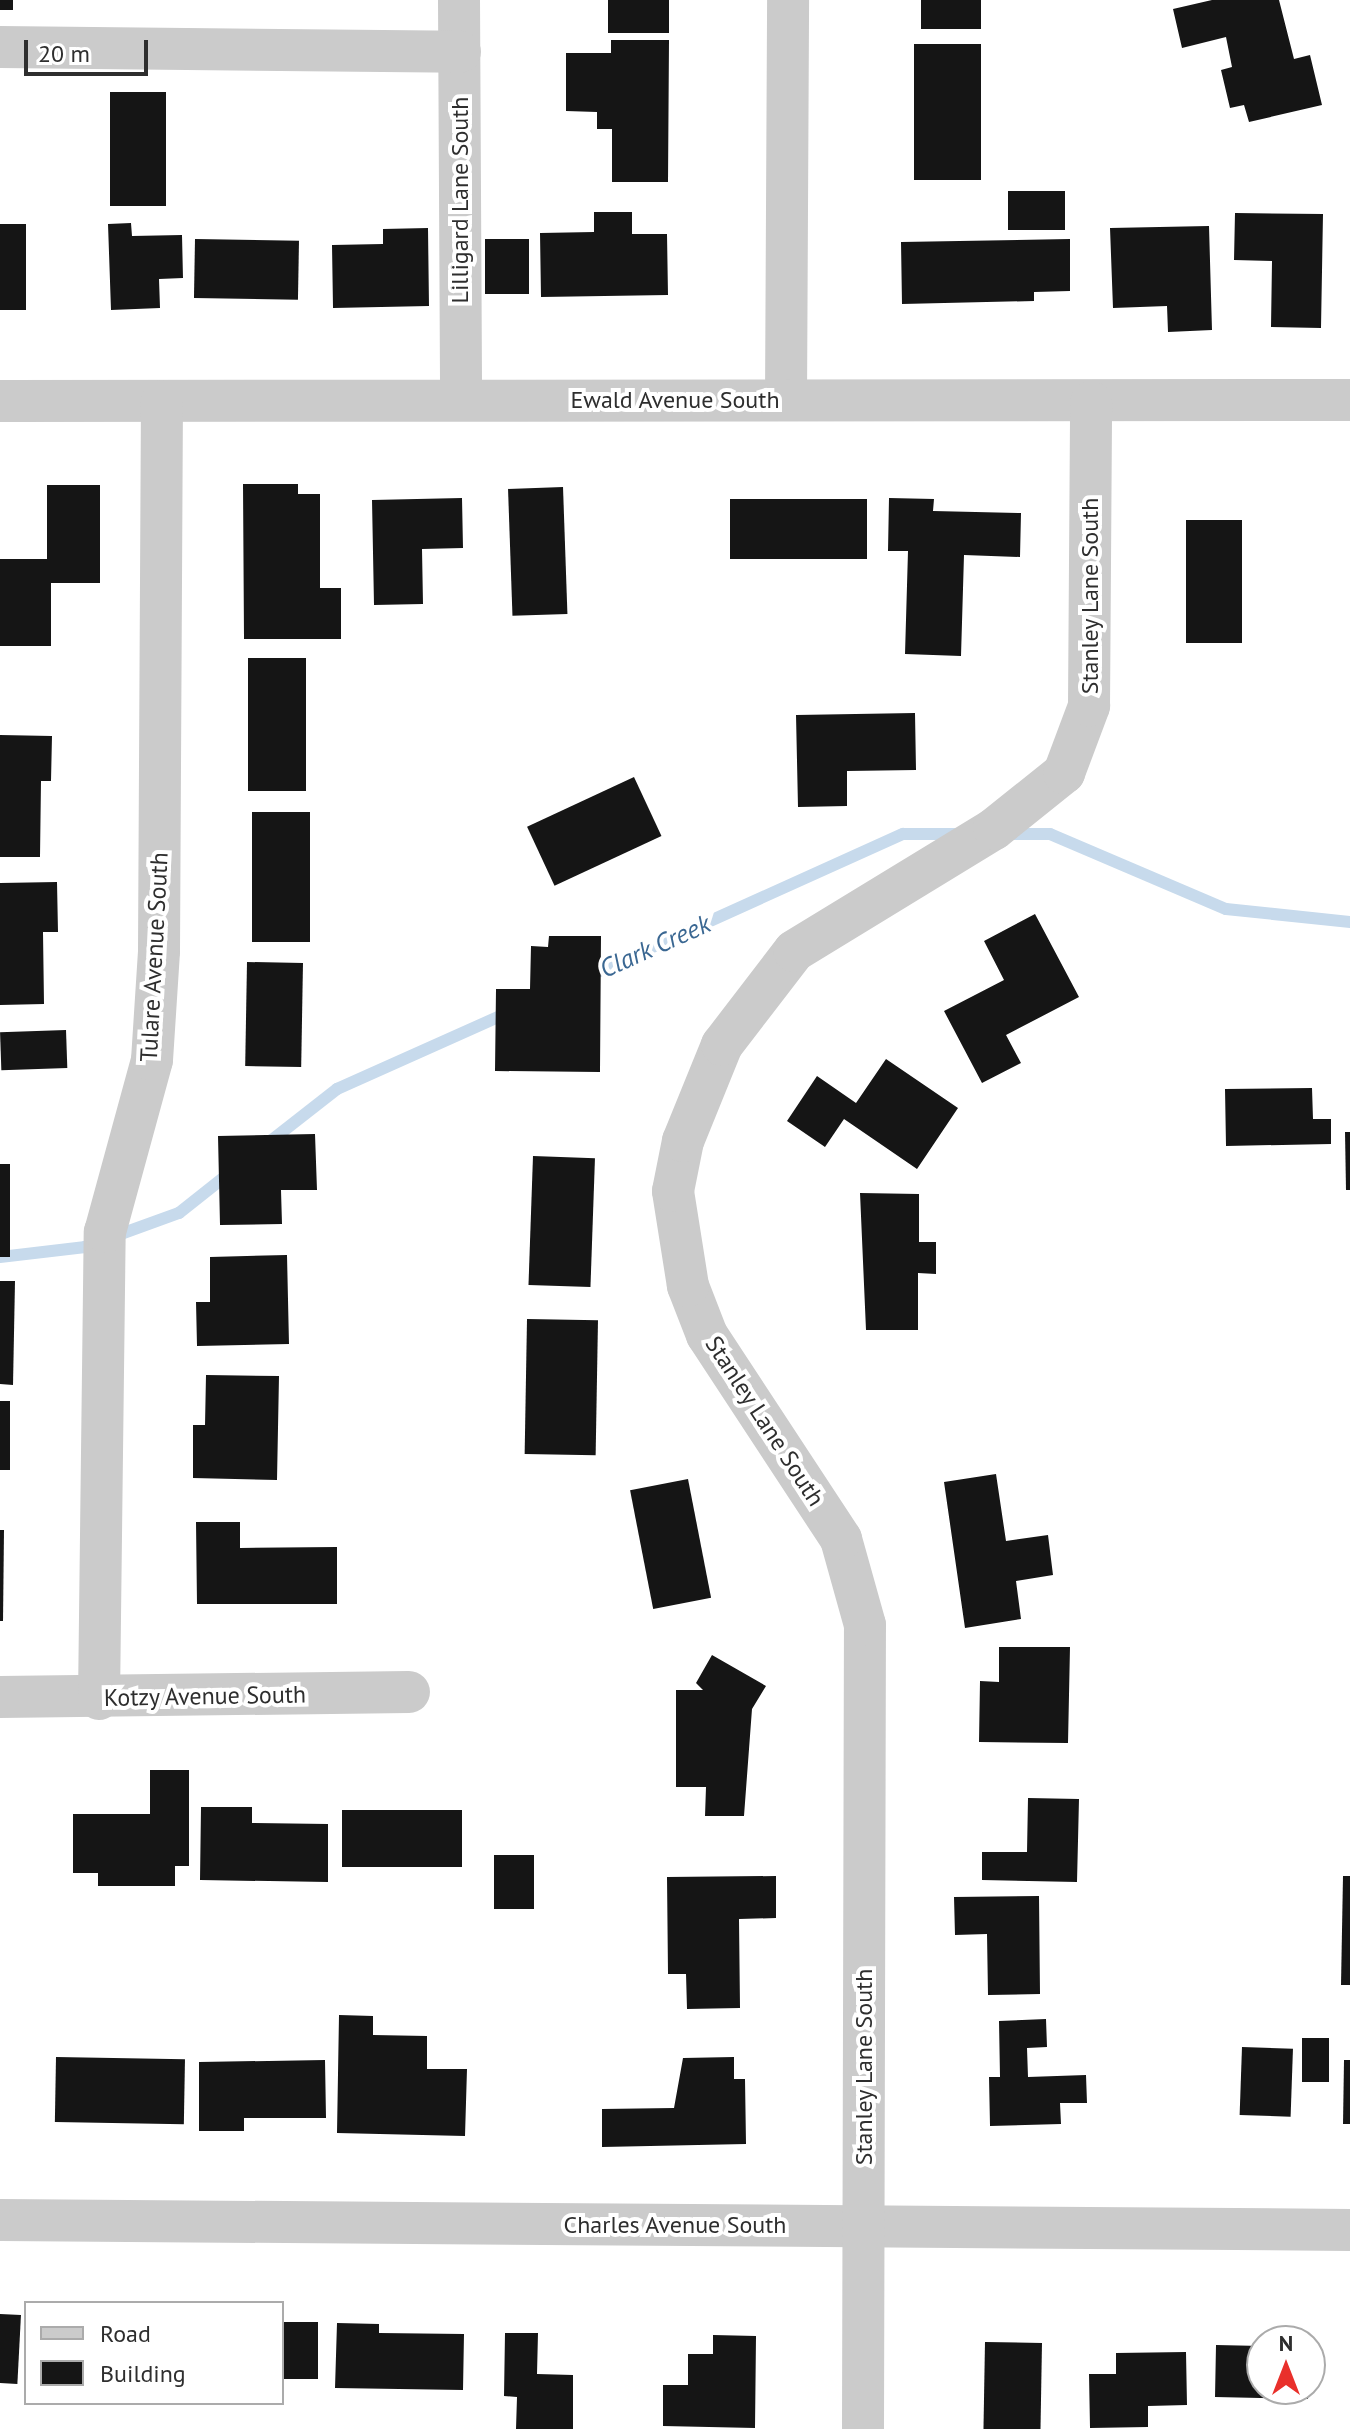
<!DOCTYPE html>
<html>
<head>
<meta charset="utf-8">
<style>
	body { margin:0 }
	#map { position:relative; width:1350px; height:2429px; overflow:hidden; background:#fff; font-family:"PT Sans",sans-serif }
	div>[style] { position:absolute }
	.stream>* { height:12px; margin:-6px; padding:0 6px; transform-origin:6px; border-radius:6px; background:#c7daec }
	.building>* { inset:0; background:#151515; transform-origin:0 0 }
	.minor>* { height:42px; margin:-21px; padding:0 21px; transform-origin:21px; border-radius:21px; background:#cbcbcb }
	span { translate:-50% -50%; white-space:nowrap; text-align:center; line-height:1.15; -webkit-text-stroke:8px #fff; paint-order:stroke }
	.street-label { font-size:24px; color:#2e2e2e }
	.water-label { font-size:26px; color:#3a6792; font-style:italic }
	.legend { position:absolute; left:24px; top:2301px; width:260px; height:104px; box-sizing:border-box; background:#fff; border:2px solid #ababab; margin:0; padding:10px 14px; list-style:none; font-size:24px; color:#2e2e2e }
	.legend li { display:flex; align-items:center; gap:16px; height:40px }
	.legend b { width:40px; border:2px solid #ababab }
	.north { position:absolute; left:1246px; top:2325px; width:80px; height:80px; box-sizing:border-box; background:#fff; border:2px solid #ababab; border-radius:50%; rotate:0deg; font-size:22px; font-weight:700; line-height:32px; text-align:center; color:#2e2e2e }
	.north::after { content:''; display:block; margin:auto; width:28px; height:36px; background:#e9302b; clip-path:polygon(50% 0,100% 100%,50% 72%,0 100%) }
	.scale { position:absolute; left:24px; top:40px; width:124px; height:36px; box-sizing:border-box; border:4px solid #2e2e2e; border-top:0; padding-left:10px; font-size:24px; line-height:28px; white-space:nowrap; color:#2e2e2e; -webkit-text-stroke:6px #fff; paint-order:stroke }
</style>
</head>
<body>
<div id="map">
	<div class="stream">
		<div style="left:1007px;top:834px;width:43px"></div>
		<div style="left:1050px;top:834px;width:191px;rotate:23.1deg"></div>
		<div style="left:1226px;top:909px;width:125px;rotate:6deg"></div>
		<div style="left:586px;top:977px;width:348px;rotate:-24.3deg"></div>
		<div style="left:903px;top:834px;width:58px"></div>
		<div style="left:268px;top:1143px;width:88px;rotate:-38deg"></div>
		<div style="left:337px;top:1089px;width:191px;rotate:-24.1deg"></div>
		<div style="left:0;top:1257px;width:86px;rotate:-6.7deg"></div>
		<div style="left:85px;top:1247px;width:100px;rotate:-19.9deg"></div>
		<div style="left:179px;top:1213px;width:68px;rotate:-38.4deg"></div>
	</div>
	<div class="building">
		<div style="left:0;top:0;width:13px;height:10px"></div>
		<div style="left:608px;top:0;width:61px;height:33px"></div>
		<div style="left:921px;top:0;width:60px;height:29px"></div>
		<div style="clip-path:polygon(1212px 0,1279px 0,1294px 59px,1310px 55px,1322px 105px,1249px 122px,1244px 105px,1230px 108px,1221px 70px,1232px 67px,1226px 37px,1182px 48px,1173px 9px)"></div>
		<div style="clip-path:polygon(611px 40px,669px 40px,668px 182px,612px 182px,612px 129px,597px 129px,597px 112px,566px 111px,566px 53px,611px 53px)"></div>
		<div style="left:914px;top:44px;width:67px;height:136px"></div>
		<div style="left:110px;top:92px;width:56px;height:114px"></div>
		<div style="left:1008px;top:191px;width:57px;height:39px"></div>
		<div style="clip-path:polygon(594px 212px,632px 212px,632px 234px,667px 234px,668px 295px,541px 297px,540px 233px,594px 232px)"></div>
		<div style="clip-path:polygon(1235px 213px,1323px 214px,1321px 328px,1271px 327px,1272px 261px,1234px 260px)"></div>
		<div style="clip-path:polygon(131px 223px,132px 236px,182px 235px,183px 278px,159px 279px,160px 308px,111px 310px,108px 224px)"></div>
		<div style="left:0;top:224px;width:26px;height:86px"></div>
		<div style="clip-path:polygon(1209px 226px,1212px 330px,1168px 332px,1167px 306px,1113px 308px,1110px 228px)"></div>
		<div style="clip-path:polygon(428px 228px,429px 306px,333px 308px,332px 245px,383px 244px,383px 229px)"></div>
		<div style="left:195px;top:239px;width:104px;height:59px;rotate:1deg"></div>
		<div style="left:485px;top:239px;width:44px;height:55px"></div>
		<div style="clip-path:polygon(1070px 239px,1070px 291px,1034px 292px,1034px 301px,902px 304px,901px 242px)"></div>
		<div style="clip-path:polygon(243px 484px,298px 484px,298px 494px,320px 494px,320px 588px,341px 588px,341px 639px,244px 639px)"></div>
		<div style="clip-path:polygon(47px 485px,100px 485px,100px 583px,51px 583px,51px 646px,0 646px,0 559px,47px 559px)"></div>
		<div style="left:563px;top:487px;width:127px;height:55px;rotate:88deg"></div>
		<div style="clip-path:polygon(462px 498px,463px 548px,422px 549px,423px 604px,374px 605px,372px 500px)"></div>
		<div style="clip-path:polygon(889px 498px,934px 499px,933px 511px,1021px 513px,1020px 557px,964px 555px,961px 656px,905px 654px,908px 551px,888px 551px)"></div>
		<div style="left:867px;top:499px;width:60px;height:137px;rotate:90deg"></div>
		<div style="left:1186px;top:520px;width:56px;height:123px"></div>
		<div style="left:248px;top:658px;width:58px;height:133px"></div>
		<div style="clip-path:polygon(915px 713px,916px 770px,847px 771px,847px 806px,798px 807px,796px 715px)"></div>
		<div style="clip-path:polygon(0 735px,52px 736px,51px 781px,41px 781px,40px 857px,0 857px)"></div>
		<div style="left:634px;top:777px;width:65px;height:118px;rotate:65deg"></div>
		<div style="left:252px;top:812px;width:58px;height:130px"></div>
		<div style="clip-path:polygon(57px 882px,58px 932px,43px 932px,44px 1004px,0 1005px,0 883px)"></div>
		<div style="clip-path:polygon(1035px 914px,1079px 997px,1006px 1035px,1021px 1063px,982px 1083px,944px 1011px,1004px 980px,984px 941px)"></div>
		<div style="clip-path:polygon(549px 936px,601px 936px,600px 1072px,495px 1071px,496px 989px,530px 989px,531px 946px,548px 947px)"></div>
		<div style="left:247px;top:962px;width:56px;height:104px;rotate:1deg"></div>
		<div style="left:66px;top:1030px;width:38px;height:66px;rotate:88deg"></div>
		<div style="clip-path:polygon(886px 1059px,958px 1108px,917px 1169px,844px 1119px,825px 1147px,787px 1121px,817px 1076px,856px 1103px)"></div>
		<div style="clip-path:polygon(1312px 1088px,1313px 1119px,1331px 1119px,1331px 1144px,1226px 1146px,1225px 1089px)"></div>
		<div style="clip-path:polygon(1345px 1132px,1350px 1132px,1350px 1190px,1346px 1190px)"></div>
		<div style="clip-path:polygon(315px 1134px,317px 1190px,281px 1190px,282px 1224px,220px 1225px,218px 1136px)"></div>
		<div style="left:533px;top:1156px;width:62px;height:129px;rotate:2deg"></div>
		<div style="left:0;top:1164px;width:10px;height:93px"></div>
		<div style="clip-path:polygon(860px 1193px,919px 1194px,919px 1242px,936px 1242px,936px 1274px,918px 1273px,918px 1330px,866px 1330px)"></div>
		<div style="clip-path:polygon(287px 1255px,289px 1344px,197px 1346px,196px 1302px,210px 1302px,210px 1257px)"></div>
		<div style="clip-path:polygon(0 1281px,15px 1281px,13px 1385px,0 1384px)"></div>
		<div style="left:527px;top:1319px;width:71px;height:135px;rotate:1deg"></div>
		<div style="clip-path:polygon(206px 1375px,279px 1376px,277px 1480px,193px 1478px,193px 1425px,205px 1425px)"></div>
		<div style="left:0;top:1401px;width:10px;height:69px"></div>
		<div style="clip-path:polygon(996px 1474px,1006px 1541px,1048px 1535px,1053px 1575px,1016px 1581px,1021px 1619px,965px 1628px,944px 1482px)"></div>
		<div style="left:688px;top:1479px;width:121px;height:59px;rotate:79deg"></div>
		<div style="clip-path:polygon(196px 1522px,240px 1522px,240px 1548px,337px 1547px,337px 1604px,197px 1604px)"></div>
		<div style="clip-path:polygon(0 1530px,4px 1530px,3px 1621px,0 1621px)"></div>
		<div style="clip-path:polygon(999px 1647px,1070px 1647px,1068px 1743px,979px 1742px,980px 1681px,999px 1682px)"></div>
		<div style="clip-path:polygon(712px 1655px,766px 1686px,752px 1709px,744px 1816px,705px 1816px,706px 1787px,676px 1787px,676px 1690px,703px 1690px,696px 1683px)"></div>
		<div style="clip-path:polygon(150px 1770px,189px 1770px,189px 1866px,175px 1866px,175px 1886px,98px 1886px,98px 1873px,73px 1873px,73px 1814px,150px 1814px)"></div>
		<div style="clip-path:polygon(1028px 1798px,1079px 1799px,1077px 1882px,982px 1880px,982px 1852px,1027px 1852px)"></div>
		<div style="clip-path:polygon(201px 1807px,252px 1807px,252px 1823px,328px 1824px,328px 1882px,200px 1880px)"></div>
		<div style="left:342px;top:1810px;width:120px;height:57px"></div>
		<div style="left:494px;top:1855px;width:40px;height:54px"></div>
		<div style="clip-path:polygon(776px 1876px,776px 1918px,739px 1919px,740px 2008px,687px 2009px,686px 1974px,668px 1974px,667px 1877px)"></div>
		<div style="clip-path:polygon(1343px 1876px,1350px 1876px,1350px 1985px,1341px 1985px)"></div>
		<div style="clip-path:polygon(1039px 1896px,1040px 1994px,988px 1995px,987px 1934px,955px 1935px,954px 1897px)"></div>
		<div style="clip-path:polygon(339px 2015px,373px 2016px,373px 2035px,427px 2036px,427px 2069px,467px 2069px,465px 2136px,337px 2133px)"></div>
		<div style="clip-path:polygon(1046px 2019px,1047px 2047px,1027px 2048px,1028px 2077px,1086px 2075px,1087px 2103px,1060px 2103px,1061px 2124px,990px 2126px,989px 2077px,1000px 2077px,999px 2021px)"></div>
		<div style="left:1329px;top:2038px;width:44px;height:27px;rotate:90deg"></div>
		<div style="left:1242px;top:2047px;width:51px;height:68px;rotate:2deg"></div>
		<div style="left:56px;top:2057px;width:129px;height:65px;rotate:1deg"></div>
		<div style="clip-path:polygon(734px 2057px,734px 2079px,745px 2079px,746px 2144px,602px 2147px,602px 2109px,674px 2108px,683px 2058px)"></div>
		<div style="clip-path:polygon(325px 2060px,326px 2118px,244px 2118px,244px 2131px,199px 2131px,199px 2062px)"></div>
		<div style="clip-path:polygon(1344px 2060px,1350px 2060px,1350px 2124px,1343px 2124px)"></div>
		<div style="left:0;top:2314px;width:21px;height:69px;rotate:3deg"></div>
		<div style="left:282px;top:2322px;width:36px;height:57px"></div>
		<div style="clip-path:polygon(337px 2323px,379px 2324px,379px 2333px,464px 2334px,463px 2390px,335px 2388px)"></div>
		<div style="clip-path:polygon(505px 2333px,538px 2333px,537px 2374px,573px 2375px,573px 2429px,516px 2429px,517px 2397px,504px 2396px)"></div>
		<div style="clip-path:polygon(713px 2335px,756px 2336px,755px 2428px,663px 2426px,663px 2385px,688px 2385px,688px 2354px,713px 2354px)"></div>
		<div style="left:985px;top:2342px;width:57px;height:87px;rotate:1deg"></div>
		<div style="clip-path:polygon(1216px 2345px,1262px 2346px,1262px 2389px,1308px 2389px,1308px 2399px,1215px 2397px)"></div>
		<div style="clip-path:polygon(1186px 2352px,1187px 2405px,1148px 2406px,1148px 2427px,1090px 2428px,1089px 2374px,1116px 2374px,1116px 2353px)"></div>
	</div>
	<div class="minor">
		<div style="left:459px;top:0;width:400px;rotate:89.7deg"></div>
		<div style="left:0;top:47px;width:460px;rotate:0.6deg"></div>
		<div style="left:786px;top:400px;width:400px;rotate:-89.7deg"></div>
		<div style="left:0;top:401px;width:1350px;rotate:-0.04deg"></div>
		<div style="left:0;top:1697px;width:409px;rotate:-0.7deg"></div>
		<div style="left:99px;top:1699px;width:467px;rotate:-89.3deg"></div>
		<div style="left:105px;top:1232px;width:178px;rotate:-74.7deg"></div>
		<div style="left:152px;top:1060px;width:109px;rotate:-86.3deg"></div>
		<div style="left:159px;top:951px;width:550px;rotate:-89.69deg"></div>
		<div style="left:0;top:2220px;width:1350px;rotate:0.42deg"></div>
		<div style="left:863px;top:2429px;width:804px;rotate:-89.86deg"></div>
		<div style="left:865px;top:1625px;width:89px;rotate:-105.6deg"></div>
		<div style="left:841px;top:1539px;width:244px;rotate:-123.3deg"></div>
		<div style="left:707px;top:1335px;width:53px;rotate:-111.2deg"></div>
		<div style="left:688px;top:1286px;width:96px;rotate:-99deg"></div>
		<div style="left:673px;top:1191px;width:51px;rotate:-78.7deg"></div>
		<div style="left:683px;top:1141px;width:104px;rotate:-67.9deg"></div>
		<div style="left:722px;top:1045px;width:118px;rotate:-52.5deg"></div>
		<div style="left:794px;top:951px;width:234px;rotate:-31.4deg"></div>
		<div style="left:994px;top:829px;width:90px;rotate:-38.7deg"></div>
		<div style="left:1064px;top:773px;width:72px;rotate:-69.5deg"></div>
		<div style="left:1089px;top:706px;width:304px;rotate:-89.6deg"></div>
	</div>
	<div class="street-label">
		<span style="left:460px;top:200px;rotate:-90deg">Lilligard Lane South</span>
		<span style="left:675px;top:400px">Ewald Avenue South</span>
		<span style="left:1090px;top:596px;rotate:-90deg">Stanley Lane South</span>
		<span style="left:154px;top:957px;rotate:-87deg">Tulare Avenue South</span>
		<span style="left:765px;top:1421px;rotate:57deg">Stanley Lane South</span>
		<span style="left:205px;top:1696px;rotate:-1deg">Kotzy Avenue South</span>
		<span style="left:864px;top:2067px;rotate:-90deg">Stanley Lane South</span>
		<span style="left:675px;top:2225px">Charles Avenue South</span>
	</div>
	<div class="water-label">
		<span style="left:655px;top:946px;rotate:-24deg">Clark Creek</span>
	</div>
	<ul class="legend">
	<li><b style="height:10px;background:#cbcbcb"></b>Road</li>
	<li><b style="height:22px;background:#151515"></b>Building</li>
	</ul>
	<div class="north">N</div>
	<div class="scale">20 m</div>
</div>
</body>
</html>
